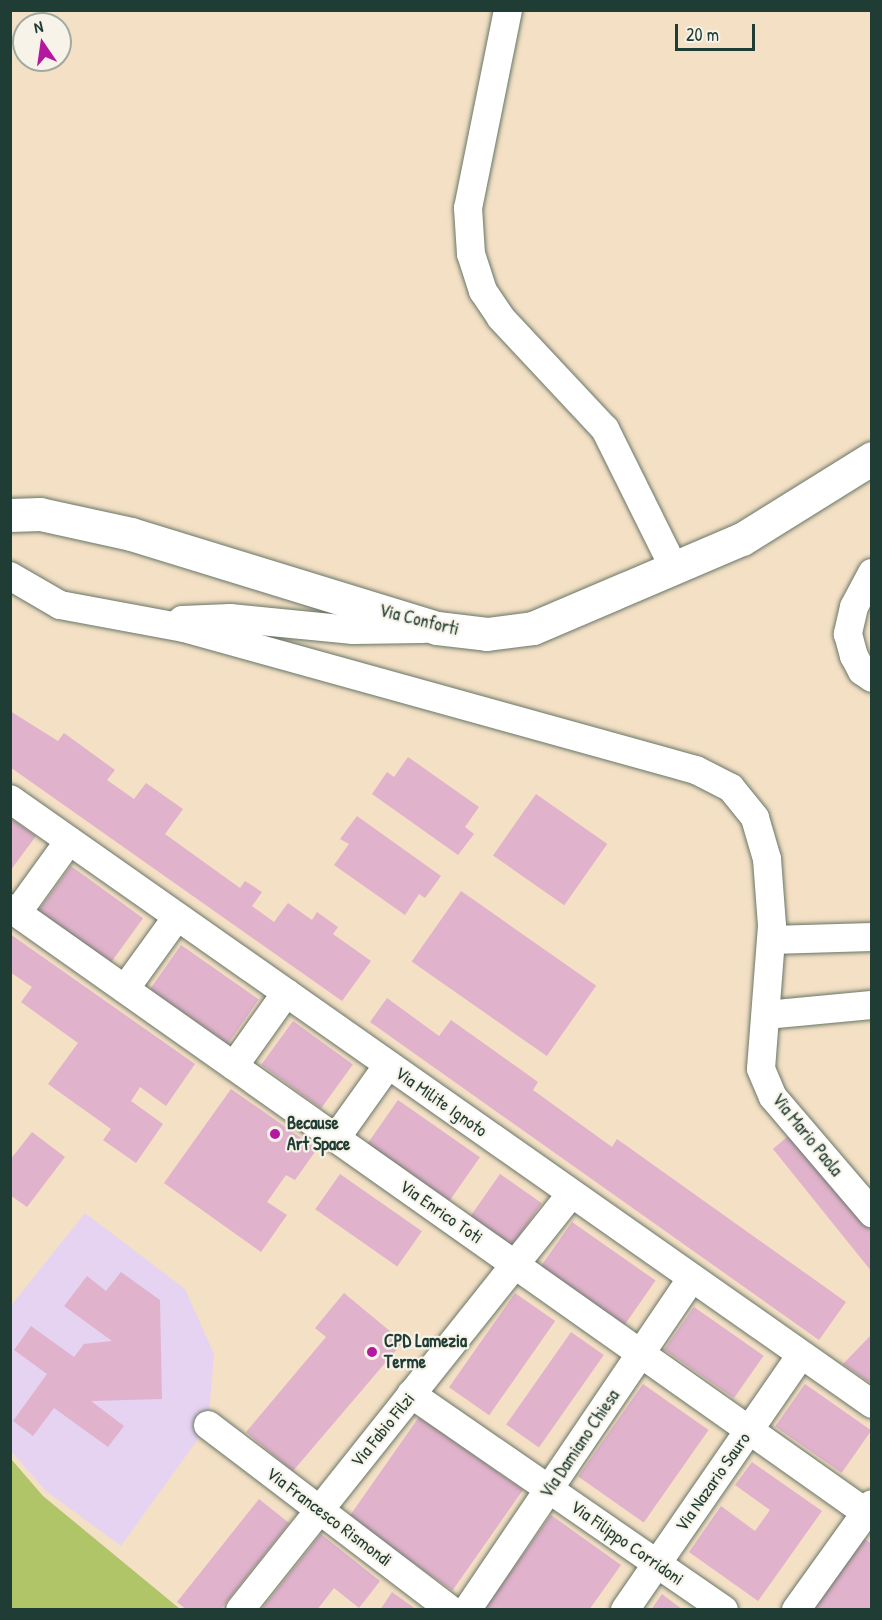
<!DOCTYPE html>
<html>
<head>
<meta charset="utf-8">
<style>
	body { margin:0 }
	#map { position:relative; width:882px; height:1620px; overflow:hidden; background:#f3e0c5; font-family:"Patrick Hand",sans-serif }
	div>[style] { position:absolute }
	.built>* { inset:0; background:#e5d3f1 }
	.green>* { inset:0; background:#b0c468 }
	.building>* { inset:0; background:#e1b2cc; transform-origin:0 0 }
	.roads { filter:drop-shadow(0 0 2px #697667) drop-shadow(0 0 2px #697667) }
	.street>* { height:28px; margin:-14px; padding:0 14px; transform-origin:14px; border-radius:14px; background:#fff }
	.secondary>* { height:33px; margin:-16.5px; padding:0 16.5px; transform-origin:16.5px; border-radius:16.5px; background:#fff }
	.dots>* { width:16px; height:16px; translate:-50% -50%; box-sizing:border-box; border:3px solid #f7f3e8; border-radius:50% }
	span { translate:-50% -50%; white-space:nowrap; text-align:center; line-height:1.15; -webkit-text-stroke:4.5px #f7f3e8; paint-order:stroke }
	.street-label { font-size:18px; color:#1f3d34 }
	.poi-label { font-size:18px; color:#1f3d34; font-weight:700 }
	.left { translate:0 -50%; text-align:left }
	.frame { position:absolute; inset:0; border:12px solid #1f3d34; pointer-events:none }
	.north { position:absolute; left:12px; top:12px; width:60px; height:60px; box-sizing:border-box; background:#f7f3e8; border:2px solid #a1aaa0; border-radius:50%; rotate:347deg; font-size:16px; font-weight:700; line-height:24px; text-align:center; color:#1f3d34 }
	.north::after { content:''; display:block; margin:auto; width:21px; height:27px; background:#b5179e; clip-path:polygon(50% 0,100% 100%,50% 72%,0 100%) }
	.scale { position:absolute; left:675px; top:24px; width:80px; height:27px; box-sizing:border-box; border:3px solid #1f3d34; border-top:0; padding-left:8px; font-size:18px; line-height:21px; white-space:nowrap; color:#1f3d34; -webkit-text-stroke:4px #f7f3e8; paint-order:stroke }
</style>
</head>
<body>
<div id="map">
	<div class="built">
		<div style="clip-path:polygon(85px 1213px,185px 1289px,214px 1354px,208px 1425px,121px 1546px,46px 1491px,11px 1451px,10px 1307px)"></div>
	</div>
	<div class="green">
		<div style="clip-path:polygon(11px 1459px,43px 1496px,180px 1609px,11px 1609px)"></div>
	</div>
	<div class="building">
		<div style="clip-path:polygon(10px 711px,58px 741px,64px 733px,115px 770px,107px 780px,134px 799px,146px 783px,183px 809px,165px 834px,240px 888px,245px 881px,262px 892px,252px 906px,274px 922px,288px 903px,312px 920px,317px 912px,338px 927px,333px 934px,371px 961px,342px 1001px,10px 767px)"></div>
		<div style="clip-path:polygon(408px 757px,479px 807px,465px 827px,474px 834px,458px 855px,372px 794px,387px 772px,394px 777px)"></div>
		<div style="left:536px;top:794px;width:87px;height:75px;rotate:35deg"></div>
		<div style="clip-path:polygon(357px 816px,441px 876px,425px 898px,419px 894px,405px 915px,334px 865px,349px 844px,340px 839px)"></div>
		<div style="clip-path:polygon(10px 818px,36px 836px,10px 871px)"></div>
		<div style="left:71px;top:866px;width:89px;height:57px;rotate:36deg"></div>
		<div style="left:461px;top:891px;width:165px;height:86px;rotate:35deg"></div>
		<div style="clip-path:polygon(10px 934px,195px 1064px,166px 1106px,140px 1087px,131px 1101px,163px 1124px,136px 1163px,103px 1140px,111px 1129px,48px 1084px,78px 1043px,21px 1002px,32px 987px,10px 972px)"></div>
		<div style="left:181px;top:945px;width:95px;height:54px;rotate:35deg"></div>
		<div style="clip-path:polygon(387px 998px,439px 1036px,451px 1020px,538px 1082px,533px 1090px,612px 1147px,617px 1139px,846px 1302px,819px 1340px,370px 1022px)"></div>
		<div style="left:293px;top:1021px;width:74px;height:54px;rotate:36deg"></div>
		<div style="clip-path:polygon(231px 1089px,317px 1149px,295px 1180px,286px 1175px,267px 1202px,287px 1215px,261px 1252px,164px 1183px)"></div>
		<div style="left:398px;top:1100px;width:100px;height:53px;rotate:35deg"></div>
		<div style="clip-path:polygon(794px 1131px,872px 1227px,872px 1272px,773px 1149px)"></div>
		<div style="clip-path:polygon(32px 1132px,65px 1157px,27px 1207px,10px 1195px,10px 1160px)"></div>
		<div style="left:340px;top:1174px;width:100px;height:43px;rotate:35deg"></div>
		<div style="left:500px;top:1174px;width:51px;height:54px;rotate:35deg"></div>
		<div style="left:572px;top:1222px;width:102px;height:56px;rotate:35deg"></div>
		<div style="clip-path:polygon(121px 1272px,160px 1300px,162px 1399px,91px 1401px,124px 1426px,108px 1447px,54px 1408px,33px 1436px,13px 1421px,47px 1374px,14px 1350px,31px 1326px,74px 1357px,84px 1344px,112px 1341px,64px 1306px,87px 1276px,106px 1291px)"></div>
		<div style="clip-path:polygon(344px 1293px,403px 1342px,293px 1471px,246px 1432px,326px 1337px,315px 1328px)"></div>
		<div style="left:515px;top:1293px;width:49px;height:115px;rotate:35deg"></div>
		<div style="left:694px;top:1307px;width:85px;height:52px;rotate:35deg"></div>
		<div style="left:571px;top:1332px;width:40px;height:113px;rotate:35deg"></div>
		<div style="clip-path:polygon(872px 1334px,872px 1384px,843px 1364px)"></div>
		<div style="left:643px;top:1384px;width:80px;height:113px;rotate:35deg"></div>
		<div style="left:805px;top:1384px;width:81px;height:52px;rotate:35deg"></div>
		<div style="left:419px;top:1417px;width:127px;height:123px;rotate:35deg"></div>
		<div style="clip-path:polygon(752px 1462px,822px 1511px,758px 1601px,689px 1552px,721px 1506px,755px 1531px,770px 1510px,735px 1485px)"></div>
		<div style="clip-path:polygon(259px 1499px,289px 1523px,220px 1610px,187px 1610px,177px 1602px)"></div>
		<div style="clip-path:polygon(551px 1515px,621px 1565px,589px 1610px,484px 1610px)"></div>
		<div style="clip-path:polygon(321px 1534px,380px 1581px,359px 1608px,334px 1588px,317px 1610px,261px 1610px)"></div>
		<div style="clip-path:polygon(861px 1536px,872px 1544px,872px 1610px,808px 1610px)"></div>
		<div style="clip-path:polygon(392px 1592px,417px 1610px,380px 1610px)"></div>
		<div style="clip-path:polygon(662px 1594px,683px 1610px,651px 1610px)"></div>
	</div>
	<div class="roads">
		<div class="street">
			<div style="left:508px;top:10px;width:202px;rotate:101.4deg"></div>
			<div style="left:468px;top:208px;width:46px;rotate:86.3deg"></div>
			<div style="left:471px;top:254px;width:39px;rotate:72deg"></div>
			<div style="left:483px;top:291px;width:32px;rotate:56deg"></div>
			<div style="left:501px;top:318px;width:152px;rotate:46.9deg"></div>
			<div style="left:605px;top:429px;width:155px;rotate:63.6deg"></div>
			<div style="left:872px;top:573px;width:38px;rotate:118deg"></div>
			<div style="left:854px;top:607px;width:28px;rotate:103deg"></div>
			<div style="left:848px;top:634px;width:23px;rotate:75deg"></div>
			<div style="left:854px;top:656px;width:17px;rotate:62deg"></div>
			<div style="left:862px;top:671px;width:12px;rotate:35deg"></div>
			<div style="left:10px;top:576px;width:58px;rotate:30.1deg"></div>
			<div style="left:60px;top:605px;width:126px;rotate:10.5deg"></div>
			<div style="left:184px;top:628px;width:531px;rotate:15.5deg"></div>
			<div style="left:696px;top:770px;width:39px;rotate:27deg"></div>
			<div style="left:731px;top:788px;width:38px;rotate:51deg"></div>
			<div style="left:755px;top:818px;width:43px;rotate:73.7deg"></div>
			<div style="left:767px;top:859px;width:67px;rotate:85.7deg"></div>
			<div style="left:772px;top:926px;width:143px;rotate:94.4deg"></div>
			<div style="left:761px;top:1069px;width:30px;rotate:67deg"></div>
			<div style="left:773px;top:1097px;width:153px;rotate:49.5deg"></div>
			<div style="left:182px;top:620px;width:48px;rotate:-2.4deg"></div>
			<div style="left:230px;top:618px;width:124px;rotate:5.6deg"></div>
			<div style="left:353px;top:630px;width:70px;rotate:-0.8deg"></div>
			<div style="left:10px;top:799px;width:1053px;rotate:35.06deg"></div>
			<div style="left:10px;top:908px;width:1055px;rotate:35.24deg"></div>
			<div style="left:17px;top:913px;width:89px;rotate:-54.2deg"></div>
			<div style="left:771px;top:940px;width:101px;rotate:-1.7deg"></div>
			<div style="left:125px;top:989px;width:89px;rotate:-54.2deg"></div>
			<div style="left:766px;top:1015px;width:106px;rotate:-5.4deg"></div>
			<div style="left:234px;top:1066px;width:90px;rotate:-54.5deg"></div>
			<div style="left:336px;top:1138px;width:90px;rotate:-54.5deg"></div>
			<div style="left:411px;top:1394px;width:380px;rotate:34.6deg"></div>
			<div style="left:208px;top:1425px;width:305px;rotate:37.3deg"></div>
			<div style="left:240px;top:1610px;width:532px;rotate:-51.49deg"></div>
			<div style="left:467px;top:1610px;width:401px;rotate:-55.9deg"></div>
			<div style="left:625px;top:1610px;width:310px;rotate:-55.4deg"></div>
			<div style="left:796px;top:1610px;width:130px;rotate:-54.4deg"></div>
		</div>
		<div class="secondary">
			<div style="left:10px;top:515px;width:30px;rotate:-2deg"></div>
			<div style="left:40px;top:514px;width:93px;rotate:12.4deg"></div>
			<div style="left:131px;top:534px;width:320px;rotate:17.1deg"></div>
			<div style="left:437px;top:628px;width:50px;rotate:6.8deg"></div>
			<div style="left:487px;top:634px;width:46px;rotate:-7.4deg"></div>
			<div style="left:533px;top:628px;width:227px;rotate:-23.1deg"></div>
			<div style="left:742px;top:539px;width:153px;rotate:-31.9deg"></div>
		</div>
	</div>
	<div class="dots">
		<div style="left:275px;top:1134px;background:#b5179e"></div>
		<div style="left:372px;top:1352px;background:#b5179e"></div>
	</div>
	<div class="street-label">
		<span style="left:419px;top:620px;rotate:14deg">Via Conforti</span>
		<span style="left:441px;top:1102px;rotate:35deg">Via Milite Ignoto</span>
		<span style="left:807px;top:1135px;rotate:51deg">Via Mario Paola</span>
		<span style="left:441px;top:1212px;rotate:35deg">Via Enrico Toti</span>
		<span style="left:383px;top:1430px;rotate:-51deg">Via Fabio Filzi</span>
		<span style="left:580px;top:1444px;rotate:-56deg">Via Damiano Chiesa</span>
		<span style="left:713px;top:1482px;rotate:-55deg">Via Nazario Sauro</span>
		<span style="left:329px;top:1517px;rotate:37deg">Via Francesco Rismondi</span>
		<span style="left:627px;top:1543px;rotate:35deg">Via Filippo Corridoni</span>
	</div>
	<div class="poi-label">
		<span class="left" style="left:287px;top:1134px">Because<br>Art Space</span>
		<span class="left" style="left:384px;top:1352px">CPD Lamezia<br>Terme</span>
	</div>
	<div class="frame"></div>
	<div class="north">N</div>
	<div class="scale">20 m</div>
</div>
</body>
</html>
